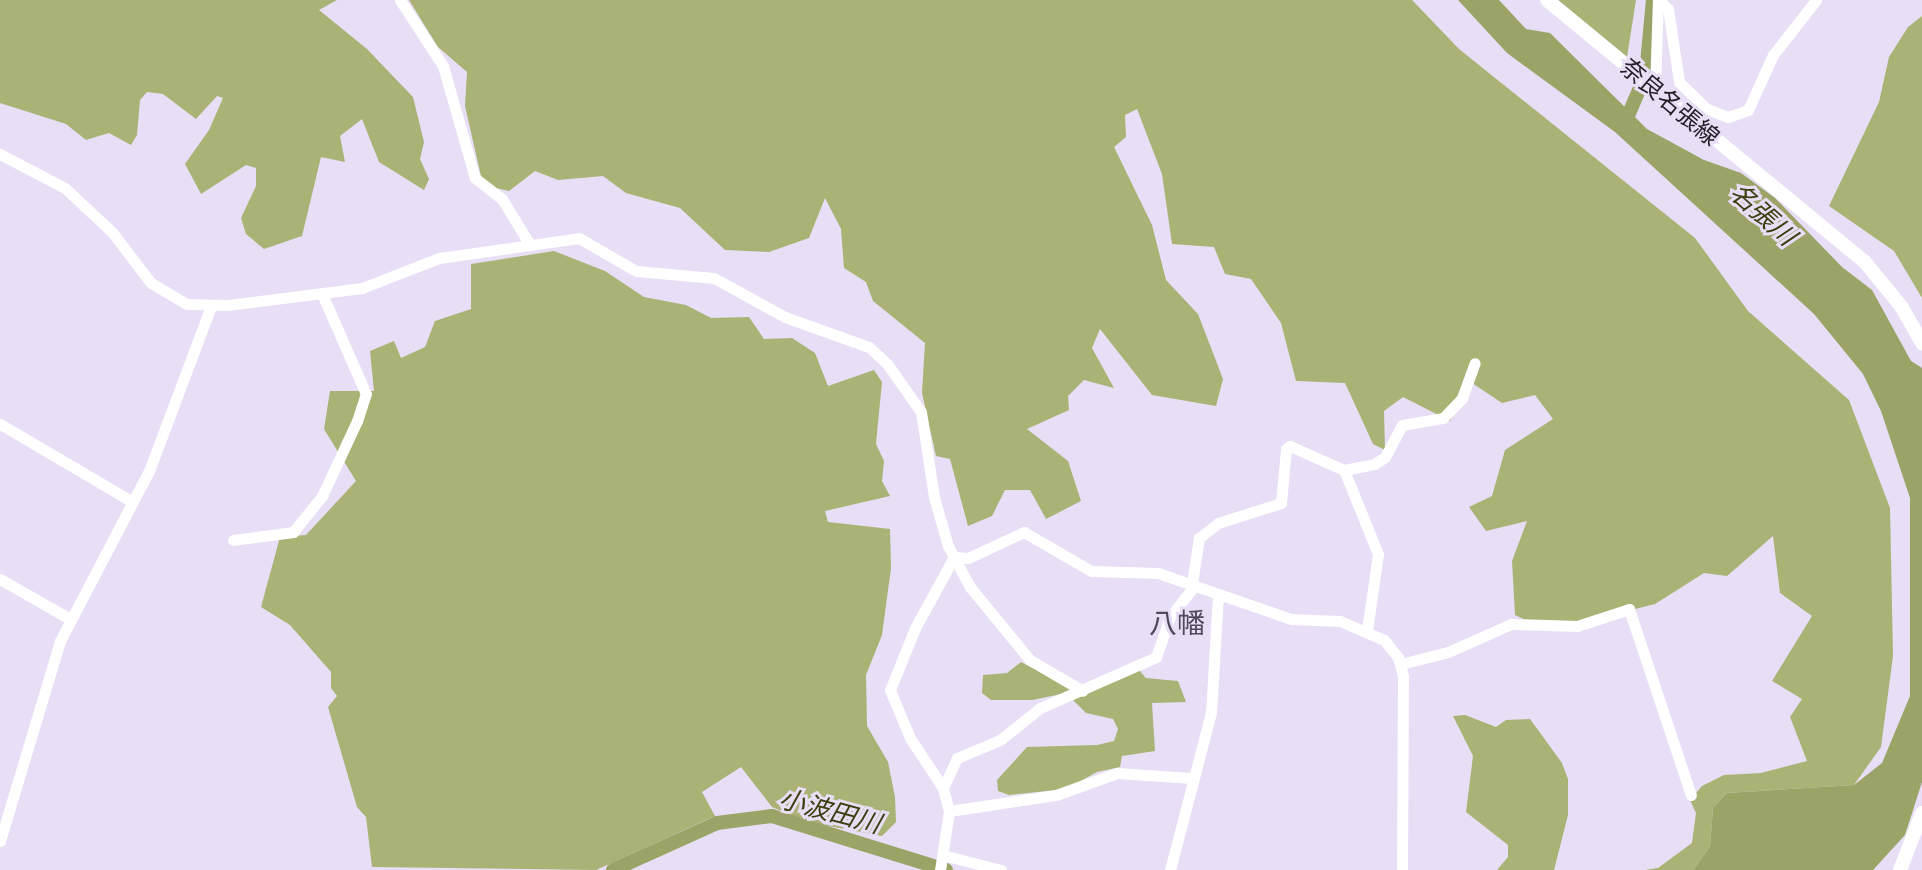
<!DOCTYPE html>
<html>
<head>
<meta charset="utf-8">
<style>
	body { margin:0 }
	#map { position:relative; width:1922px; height:870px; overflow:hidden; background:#e8def5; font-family:"PT Serif","Noto Sans JP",serif }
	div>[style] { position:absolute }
	.forest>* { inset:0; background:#a9b375 }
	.water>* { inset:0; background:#9aa467 }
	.river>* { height:14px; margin:-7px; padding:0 7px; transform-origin:7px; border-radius:7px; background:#9aa467 }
	.minor>* { height:11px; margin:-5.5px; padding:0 5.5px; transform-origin:5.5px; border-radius:5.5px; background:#fff }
	.major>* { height:14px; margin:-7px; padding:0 7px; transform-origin:7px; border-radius:7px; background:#fff }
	span { translate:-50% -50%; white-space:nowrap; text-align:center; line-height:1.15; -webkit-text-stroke:6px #e8def5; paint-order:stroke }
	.street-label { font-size:24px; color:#221e26 }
	.water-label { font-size:26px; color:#3b4011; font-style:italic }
	.quarter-label { font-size:28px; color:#51495c }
</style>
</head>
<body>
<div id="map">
	<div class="forest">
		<div style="clip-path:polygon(0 0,337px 0,319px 10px,367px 49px,413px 97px,424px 142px,420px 159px,429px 179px,424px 190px,379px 162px,362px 119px,340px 136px,345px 162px,321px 157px,302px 236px,264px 249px,246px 234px,241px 218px,256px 186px,256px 168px,246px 165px,201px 194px,185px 164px,209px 130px,223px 98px,217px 96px,196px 119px,163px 94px,147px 92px,140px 100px,137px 135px,131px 145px,109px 133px,86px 140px,66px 124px,0 103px)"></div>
		<div style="clip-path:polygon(409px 0,1412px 0,1459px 49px,1695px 238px,1748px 311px,1849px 400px,1890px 508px,1893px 656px,1881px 747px,1854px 785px,1727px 793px,1713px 808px,1710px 847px,1693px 870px,1645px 870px,1658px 868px,1692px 843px,1696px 813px,1690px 800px,1702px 786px,1724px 775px,1761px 773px,1807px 761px,1790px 717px,1802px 699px,1772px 681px,1812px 616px,1780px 593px,1773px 536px,1727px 576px,1704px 573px,1655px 604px,1548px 631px,1515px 615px,1512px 561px,1527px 521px,1486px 531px,1469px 507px,1492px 496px,1505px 450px,1553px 419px,1535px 395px,1502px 403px,1472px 383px,1450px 421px,1403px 397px,1384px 411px,1385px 450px,1373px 444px,1345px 383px,1296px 381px,1281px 323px,1251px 279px,1225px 274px,1214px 247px,1172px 244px,1162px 174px,1137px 109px,1125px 115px,1126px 137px,1114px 147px,1152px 225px,1166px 280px,1198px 314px,1223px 379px,1216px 406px,1152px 395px,1100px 329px,1092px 348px,1114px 388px,1084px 380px,1068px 396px,1069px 410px,1027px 429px,1068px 461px,1081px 501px,1046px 519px,1030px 490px,1005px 490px,992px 516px,968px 526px,950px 459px,936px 456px,922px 393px,925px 343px,873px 301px,866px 282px,844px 268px,841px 229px,825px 198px,809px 238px,769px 252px,725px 250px,680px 208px,626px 193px,603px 176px,558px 180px,535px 171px,509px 191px,483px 185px,465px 106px,467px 72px,438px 47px)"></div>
		<div style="clip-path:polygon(1558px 0,1636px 0,1627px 57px)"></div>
		<div style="clip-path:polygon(1922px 16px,1922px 298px,1894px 251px,1829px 206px,1879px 102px,1889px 57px,1908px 27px)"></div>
		<div style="clip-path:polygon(554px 251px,605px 271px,644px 297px,686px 305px,711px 318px,749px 317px,764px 339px,792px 338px,815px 353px,828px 386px,874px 370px,882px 382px,876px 444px,884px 461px,882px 481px,890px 496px,825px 511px,828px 522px,890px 529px,891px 568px,882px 635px,866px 675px,867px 726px,888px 762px,895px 797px,896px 822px,882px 836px,807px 822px,772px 807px,741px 767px,702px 792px,715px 816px,596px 870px,372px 867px,366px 817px,357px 807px,328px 707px,337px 696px,331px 688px,331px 672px,290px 625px,261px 607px,280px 537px,306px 535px,356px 481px,324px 429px,330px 391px,374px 391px,370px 351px,394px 341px,401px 358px,425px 347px,435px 321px,471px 309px,471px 264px)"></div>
		<div style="clip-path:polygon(1021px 662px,1076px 690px,1138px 669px,1146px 678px,1178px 681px,1186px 702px,1152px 703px,1155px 751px,1122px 756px,1120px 767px,1097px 772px,1066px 789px,1009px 795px,998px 791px,997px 780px,1027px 747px,1097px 745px,1114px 741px,1118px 729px,1113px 719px,1086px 713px,1066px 693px,1032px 700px,991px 700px,982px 693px,983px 675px,1007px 673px)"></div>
		<div style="clip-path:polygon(1465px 715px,1496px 727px,1506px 720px,1530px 719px,1562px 763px,1568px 779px,1568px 815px,1554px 870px,1497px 870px,1508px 857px,1508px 845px,1466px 812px,1473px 756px,1453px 716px)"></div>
	</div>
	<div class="water">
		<div style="clip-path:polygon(1458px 0,1499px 0,1526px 29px,1550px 33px,1647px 129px,1704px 160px,1741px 173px,1775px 198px,1842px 267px,1872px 290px,1911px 361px,1922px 368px,1922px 782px,1905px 835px,1873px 870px,1693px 870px,1710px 847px,1713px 808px,1727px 793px,1854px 785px,1882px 763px,1910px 696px,1910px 498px,1881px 411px,1863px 374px,1814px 314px,1615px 132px,1507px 53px)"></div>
	</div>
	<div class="river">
		<div style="left:1624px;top:125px;width:56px;rotate:-66.7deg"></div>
		<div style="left:1646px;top:74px;width:74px;rotate:-84.6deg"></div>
		<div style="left:613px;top:870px;width:114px;rotate:-24.3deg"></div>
		<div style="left:717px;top:823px;width:55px;rotate:-7.3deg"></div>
		<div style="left:772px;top:816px;width:182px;rotate:17.2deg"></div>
	</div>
	<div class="minor">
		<div style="left:400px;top:0;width:79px;rotate:56.9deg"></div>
		<div style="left:443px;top:66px;width:116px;rotate:74.1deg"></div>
		<div style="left:475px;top:178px;width:34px;rotate:38deg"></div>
		<div style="left:502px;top:199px;width:52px;rotate:58.5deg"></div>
		<div style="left:1659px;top:0;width:13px;rotate:45deg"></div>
		<div style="left:1668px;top:9px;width:74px;rotate:81.4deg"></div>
		<div style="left:1679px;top:82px;width:39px;rotate:44deg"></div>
		<div style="left:1707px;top:109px;width:22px;rotate:21deg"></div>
		<div style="left:1728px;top:117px;width:21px;rotate:-19deg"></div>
		<div style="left:1748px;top:110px;width:60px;rotate:-65.6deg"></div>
		<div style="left:1773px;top:55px;width:70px;rotate:-52deg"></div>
		<div style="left:1655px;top:89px;width:89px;rotate:-88.1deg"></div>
		<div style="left:0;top:154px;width:73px;rotate:27.6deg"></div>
		<div style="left:65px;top:188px;width:64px;rotate:43.1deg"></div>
		<div style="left:112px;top:232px;width:64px;rotate:52.6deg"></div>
		<div style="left:151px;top:283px;width:42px;rotate:30.3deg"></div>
		<div style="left:187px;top:304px;width:41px;rotate:1.4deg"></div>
		<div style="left:228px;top:305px;width:135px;rotate:-7.2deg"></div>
		<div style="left:362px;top:288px;width:83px;rotate:-21.3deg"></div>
		<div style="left:439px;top:258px;width:141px;rotate:-8.1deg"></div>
		<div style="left:579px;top:238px;width:66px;rotate:30.1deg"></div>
		<div style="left:636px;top:271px;width:78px;rotate:5.1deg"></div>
		<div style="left:714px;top:278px;width:81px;rotate:28.8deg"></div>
		<div style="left:785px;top:317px;width:89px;rotate:19.7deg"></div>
		<div style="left:869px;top:347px;width:26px;rotate:43deg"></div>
		<div style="left:888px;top:365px;width:57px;rotate:54.9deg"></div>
		<div style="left:921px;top:412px;width:86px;rotate:81.3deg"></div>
		<div style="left:934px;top:497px;width:51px;rotate:74.1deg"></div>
		<div style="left:948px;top:546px;width:47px;rotate:61.8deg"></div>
		<div style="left:970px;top:587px;width:94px;rotate:50.6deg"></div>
		<div style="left:1030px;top:660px;width:61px;rotate:30.3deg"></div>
		<div style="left:0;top:424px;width:154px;rotate:30.4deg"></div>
		<div style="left:1344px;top:470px;width:91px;rotate:68deg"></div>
		<div style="left:1378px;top:554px;width:77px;rotate:98.2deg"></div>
		<div style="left:233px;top:540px;width:61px;rotate:-7.6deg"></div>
		<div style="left:293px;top:532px;width:46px;rotate:-51.1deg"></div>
		<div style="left:322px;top:496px;width:83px;rotate:-65deg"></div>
		<div style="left:357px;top:421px;width:28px;rotate:-72deg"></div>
		<div style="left:366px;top:394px;width:109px;rotate:-113.7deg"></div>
		<div style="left:954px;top:557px;width:14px;rotate:4deg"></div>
		<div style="left:968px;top:558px;width:62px;rotate:-24.9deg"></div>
		<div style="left:1024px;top:532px;width:78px;rotate:30.2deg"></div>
		<div style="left:1091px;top:571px;width:67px;rotate:1.7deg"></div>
		<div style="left:1158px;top:573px;width:141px;rotate:19.1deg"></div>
		<div style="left:1291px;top:619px;width:49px;rotate:2.3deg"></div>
		<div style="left:1340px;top:621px;width:48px;rotate:23.4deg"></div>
		<div style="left:1384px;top:640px;width:22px;rotate:51deg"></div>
		<div style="left:1398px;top:657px;width:20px;rotate:75deg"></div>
		<div style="left:1403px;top:676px;width:194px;rotate:90.3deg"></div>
		<div style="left:0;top:579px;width:81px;rotate:29.7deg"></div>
		<div style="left:1401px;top:664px;width:49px;rotate:-14.3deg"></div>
		<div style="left:1448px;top:652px;width:69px;rotate:-24deg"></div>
		<div style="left:1511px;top:624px;width:66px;rotate:1.7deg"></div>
		<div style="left:1577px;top:626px;width:55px;rotate:-18.1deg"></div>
		<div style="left:1629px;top:609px;width:196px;rotate:71.6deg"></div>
		<div style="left:943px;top:788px;width:33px;rotate:-65deg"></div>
		<div style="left:957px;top:758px;width:47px;rotate:-22.7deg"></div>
		<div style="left:1000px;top:740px;width:51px;rotate:-38.7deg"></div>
		<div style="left:1040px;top:708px;width:127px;rotate:-23.7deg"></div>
		<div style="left:1156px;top:657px;width:42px;rotate:-70.7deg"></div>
		<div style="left:1170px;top:617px;width:34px;rotate:-52deg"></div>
		<div style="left:1191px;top:590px;width:53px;rotate:-81.3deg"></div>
		<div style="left:1199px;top:538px;width:24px;rotate:-38deg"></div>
		<div style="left:1218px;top:523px;width:66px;rotate:-17.6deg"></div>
		<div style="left:1281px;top:503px;width:54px;rotate:-84.7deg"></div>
		<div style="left:1286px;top:449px;width:5px;rotate:-37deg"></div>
		<div style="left:1290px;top:446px;width:59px;rotate:24deg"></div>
		<div style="left:1344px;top:470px;width:31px;rotate:-11deg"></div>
		<div style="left:1374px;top:464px;width:13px;rotate:-32deg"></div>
		<div style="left:1385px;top:457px;width:36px;rotate:-62deg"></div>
		<div style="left:1402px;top:425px;width:42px;rotate:-9.7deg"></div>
		<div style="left:1443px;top:418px;width:28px;rotate:-46deg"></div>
		<div style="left:1462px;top:398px;width:37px;rotate:-70deg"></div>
		<div style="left:949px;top:811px;width:108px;rotate:-8.5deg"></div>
		<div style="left:1056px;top:795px;width:65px;rotate:-19.8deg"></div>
		<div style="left:1117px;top:773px;width:74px;rotate:3.9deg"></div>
		<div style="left:0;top:841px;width:209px;rotate:-73.3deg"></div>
		<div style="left:60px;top:641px;width:192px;rotate:-62.4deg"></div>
		<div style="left:149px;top:471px;width:176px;rotate:-69.4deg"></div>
		<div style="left:943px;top:855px;width:60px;rotate:14.5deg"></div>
		<div style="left:940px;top:870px;width:60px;rotate:-81.3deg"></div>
		<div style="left:949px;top:811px;width:24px;rotate:-105deg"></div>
		<div style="left:943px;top:788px;width:60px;rotate:-123.4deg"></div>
		<div style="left:910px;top:738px;width:52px;rotate:-112.6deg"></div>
		<div style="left:890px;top:690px;width:67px;rotate:-68deg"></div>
		<div style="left:915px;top:628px;width:81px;rotate:-61.2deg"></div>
		<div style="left:1170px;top:870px;width:162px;rotate:-75.4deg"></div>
		<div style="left:1211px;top:713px;width:119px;rotate:-86.6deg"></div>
	</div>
	<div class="major">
		<div style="left:1547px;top:0;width:411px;rotate:39.5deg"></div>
		<div style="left:1864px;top:261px;width:58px;rotate:50.6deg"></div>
		<div style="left:1901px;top:306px;width:43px;rotate:60.4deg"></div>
		<div style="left:1900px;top:870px;width:61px;rotate:-68.9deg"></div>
	</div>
	<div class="street-label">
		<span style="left:1670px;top:102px;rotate:40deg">奈良名張線</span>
	</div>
	<div class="water-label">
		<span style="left:1763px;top:214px;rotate:42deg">名張川</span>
		<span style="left:830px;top:811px;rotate:15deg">小波田川</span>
	</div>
	<div class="quarter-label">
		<span style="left:1177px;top:623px">八幡</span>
	</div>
</div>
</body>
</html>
